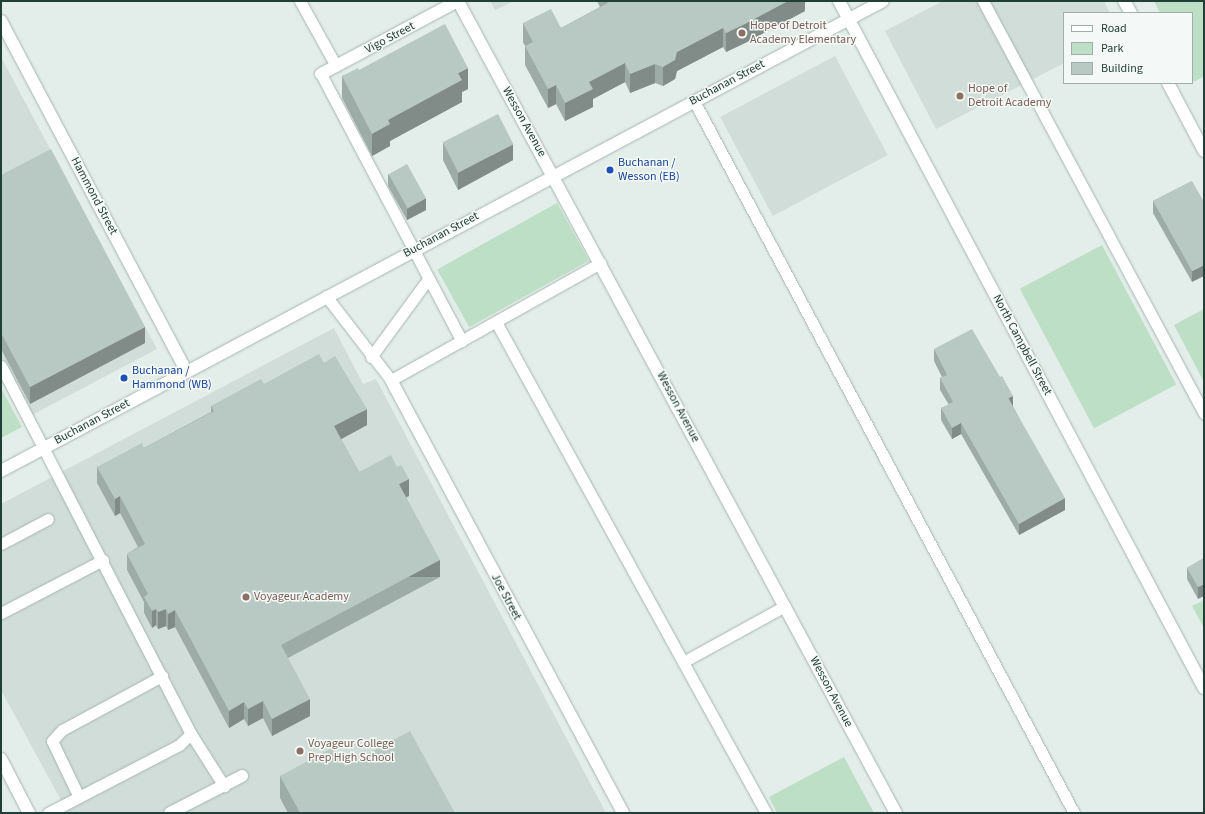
<!DOCTYPE html>
<html>
<head>
<meta charset="utf-8">
<style>
	body { margin:0 }
	#map { position:relative; width:1205px; height:814px; overflow:hidden; background:#e3ede9; font-family:"Source Sans 3",sans-serif }
	div>[style] { position:absolute }
	.built>* { inset:0; background:#d1ddd8; transform-origin:0 0 }
	.green>* { inset:0; background:#bcdfc5; transform-origin:0 0 }
	.roads { filter:drop-shadow(0 0 1px #a5b5b0) drop-shadow(0 0 1px #a5b5b0) }
	.service>* { height:11px; margin:-5.5px; padding:0 5.5px; transform-origin:5.5px; border-radius:5.5px; background:#fff }
	.minor>* { height:12px; margin:-6px; padding:0 6px; transform-origin:6px; border-radius:6px; background:#fff }
	.wall>* { inset:0; background:#9eaca7 }
	.shaded-wall>* { inset:0; background:#818c88; transform-origin:0 0 }
	.building>* { inset:0; background:#b8c8c2; transform-origin:0 0 }
	.dots>* { width:11px; height:11px; translate:-50% -50%; box-sizing:border-box; border:2px solid #f4f9f7; border-radius:50% }
	span { translate:-50% -50%; white-space:nowrap; text-align:center; line-height:1.15; -webkit-text-stroke:3px #f4f9f7; paint-order:stroke }
	.education-label { font-size:12px; color:#785e54 }
	.left { translate:0 -50%; text-align:left }
	.street-label { font-size:12px; color:#223f37 }
	.transit-label { font-size:12px; color:#164399 }
	.frame { position:absolute; inset:0; border:2px solid #223f37; pointer-events:none }
	.legend { position:absolute; left:1063px; top:12px; width:130px; height:72px; box-sizing:border-box; background:#f4f9f7; border:1px solid #a0afaa; margin:0; padding:5px 7px; list-style:none; font-size:12px; color:#223f37 }
	.legend li { display:flex; align-items:center; gap:8px; height:20px }
	.legend b { width:20px; border:1px solid #a0afaa }
</style>
</head>
<body>
<div id="map">
	<div class="built">
		<div style="clip-path:polygon(490px 1px,514px 1px,495px 10px)"></div>
		<div style="clip-path:polygon(943px 1px,1104px 1px,1110px 13px,1064px 13px,1064px 63px,936px 129px,885px 31px)"></div>
		<div style="left:835px;top:56px;width:112px;height:130px;rotate:62deg"></div>
		<div style="clip-path:polygon(1px 57px,157px 349px,32px 415px,1px 356px)"></div>
		<div style="clip-path:polygon(334px 328px,363px 384px,376px 379px,606px 813px,68px 813px,1px 690px,1px 504px)"></div>
	</div>
	<div class="green">
		<div style="clip-path:polygon(1154px 1px,1204px 1px,1204px 76px,1194px 82px,1192px 78px,1192px 13px,1160px 13px)"></div>
		<div style="left:557px;top:203px;width:66px;height:137px;rotate:61deg"></div>
		<div style="left:1102px;top:245px;width:158px;height:93px;rotate:62deg"></div>
		<div style="clip-path:polygon(1204px 309px,1204px 382px,1174px 325px)"></div>
		<div style="clip-path:polygon(1px 388px,22px 427px,1px 438px)"></div>
		<div style="clip-path:polygon(1204px 600px,1204px 628px,1192px 606px)"></div>
		<div style="clip-path:polygon(844px 757px,874px 813px,777px 813px,769px 797px)"></div>
	</div>
	<div class="roads">
		<div class="service">
			<div style="left:300px;top:1px;width:74px;rotate:61deg"></div>
			<div style="left:983px;top:1px;width:468px;rotate:61.8deg"></div>
			<div style="left:321px;top:74px;width:302px;rotate:62.2deg"></div>
			<div style="left:694px;top:101px;width:807px;rotate:61.91deg"></div>
			<div style="left:326px;top:296px;width:106px;rotate:52.3deg"></div>
			<div style="left:391px;top:380px;width:240px;rotate:-29.2deg"></div>
			<div style="left:496px;top:322px;width:560px;rotate:61.19deg"></div>
			<div style="left:371px;top:357px;width:97px;rotate:-53.8deg"></div>
			<div style="left:1px;top:366px;width:414px;rotate:62.7deg"></div>
			<div style="left:191px;top:734px;width:62px;rotate:57.6deg"></div>
			<div style="left:1px;top:544px;width:53px;rotate:-28deg"></div>
			<div style="left:1px;top:613px;width:115px;rotate:-27.5deg"></div>
			<div style="left:683px;top:662px;width:116px;rotate:-28.8deg"></div>
			<div style="left:79px;top:797px;width:62px;rotate:-115.7deg"></div>
			<div style="left:52px;top:741px;width:15px;rotate:-48deg"></div>
			<div style="left:62px;top:730px;width:114px;rotate:-28.4deg"></div>
			<div style="left:48px;top:813px;width:148px;rotate:-27.4deg"></div>
			<div style="left:179px;top:745px;width:16px;rotate:-43deg"></div>
		</div>
		<div class="minor">
			<div style="left:458px;top:1px;width:923px;rotate:61.66deg"></div>
			<div style="left:839px;top:1px;width:778px;rotate:62.02deg"></div>
			<div style="left:1124px;top:1px;width:14px;rotate:60deg"></div>
			<div style="left:1px;top:21px;width:396px;rotate:62.1deg"></div>
			<div style="left:321px;top:74px;width:155px;rotate:-28.1deg"></div>
			<div style="left:1168px;top:83px;width:77px;rotate:62.1deg"></div>
			<div style="left:391px;top:380px;width:491px;rotate:61.8deg"></div>
			<div style="left:1px;top:471px;width:999px;rotate:-28.05deg"></div>
			<div style="left:1px;top:759px;width:61px;rotate:62.6deg"></div>
			<div style="left:170px;top:813px;width:81px;rotate:-27.2deg"></div>
		</div>
	</div>
	<div class="wall">
		<div style="clip-path:polygon(597px 1px,805px 1px,805px 11px,745px 43px,726px 52px,723px 47px,677px 71px,675px 79px,663px 86px,655px 83px,630px 93px,625px 82px,593px 99px,593px 107px,565px 121px,556px 104px,548px 108px,525px 65px,525px 46px,523px 42px,523px 23px,561px 28px,600px 7px)"></div>
		<div style="clip-path:polygon(359px 70px,468px 89px,462px 92px,462px 102px,390px 141px,390px 146px,372px 156px,342px 98px,342px 76px)"></div>
		<div style="clip-path:polygon(443px 143px,513px 160px,458px 190px,443px 160px)"></div>
		<div style="clip-path:polygon(388px 174px,426px 210px,407px 220px,388px 186px)"></div>
		<div style="clip-path:polygon(1px 175px,145px 343px,30px 404px,1px 349px)"></div>
		<div style="clip-path:polygon(1192px 181px,1192px 282px,1153px 213px,1153px 201px)"></div>
		<div style="clip-path:polygon(934px 349px,1013px 406px,1065px 510px,1019px 535px,961px 434px,952px 439px,941px 420px,941px 408px,949px 405px,940px 390px,940px 378px,942px 377px,934px 361px)"></div>
		<div style="clip-path:polygon(324px 363px,367px 425px,341px 439px,359px 472px,409px 496px,406px 497px,440px 577px,288px 658px,310px 716px,272px 736px,263px 718px,248px 726px,244px 719px,229px 728px,175px 627px,168px 630px,166px 626px,158px 629px,156px 625px,152px 628px,144px 613px,144px 602px,127px 570px,127px 554px,138px 547px,120px 513px,115px 516px,97px 483px,97px 467px,144px 448px,211px 412px,211px 406px,264px 384px)"></div>
		<div style="clip-path:polygon(1204px 558px,1198px 599px,1187px 579px,1187px 568px)"></div>
		<div style="clip-path:polygon(345px 766px,455px 813px,288px 813px,280px 798px,280px 776px)"></div>
	</div>
	<div class="shaded-wall">
		<div style="clip-path:polygon(788px 1px,805px 1px,805px 11px,745px 43px,726px 52px,726px 33px)"></div>
		<div style="clip-path:polygon(723px 28px,723px 47px,677px 71px,675px 79px,663px 86px,663px 67px,677px 52px)"></div>
		<div style="clip-path:polygon(625px 63px,625px 82px,593px 99px,593px 107px,565px 121px,565px 103px,589px 82px)"></div>
		<div style="clip-path:polygon(655px 64px,655px 83px,630px 93px,630px 74px)"></div>
		<div style="clip-path:polygon(468px 68px,468px 89px,462px 92px,462px 102px,390px 141px,390px 146px,372px 156px,372px 134px,388px 120px,458px 73px)"></div>
		<div style="clip-path:polygon(556px 85px,556px 104px,548px 108px,548px 89px)"></div>
		<div style="clip-path:polygon(513px 144px,513px 160px,458px 190px,458px 173px)"></div>
		<div style="clip-path:polygon(426px 198px,426px 210px,407px 220px,407px 209px)"></div>
		<div style="clip-path:polygon(1204px 265px,1204px 276px,1192px 282px,1192px 271px)"></div>
		<div style="clip-path:polygon(145px 327px,145px 343px,30px 404px,30px 387px)"></div>
		<div style="clip-path:polygon(1013px 396px,1013px 407px,1008px 398px)"></div>
		<div style="clip-path:polygon(367px 409px,367px 425px,334px 443px,334px 426px)"></div>
		<div style="clip-path:polygon(961px 423px,961px 434px,952px 439px,952px 428px)"></div>
		<div style="clip-path:polygon(409px 479px,409px 496px,399px 501px,399px 484px)"></div>
		<div style="clip-path:polygon(120px 496px,120px 513px,115px 516px,115px 499px)"></div>
		<div style="clip-path:polygon(1065px 498px,1065px 510px,1019px 535px,1019px 524px)"></div>
		<div style="left:440px;top:560px;width:17px;height:180px;rotate:90deg"></div>
		<div style="clip-path:polygon(1204px 584px,1204px 596px,1198px 599px,1198px 587px)"></div>
		<div style="clip-path:polygon(156px 609px,156px 625px,152px 628px,152px 611px)"></div>
		<div style="clip-path:polygon(166px 609px,166px 626px,158px 629px,158px 612px)"></div>
		<div style="clip-path:polygon(175px 610px,175px 627px,168px 630px,168px 614px)"></div>
		<div style="clip-path:polygon(310px 699px,310px 716px,272px 736px,272px 719px)"></div>
		<div style="clip-path:polygon(263px 701px,263px 718px,248px 726px,248px 709px)"></div>
		<div style="clip-path:polygon(244px 702px,244px 719px,229px 728px,229px 711px)"></div>
	</div>
	<div class="building">
		<div style="clip-path:polygon(607px 1px,788px 1px,745px 24px,726px 33px,723px 28px,677px 52px,675px 60px,663px 67px,655px 64px,630px 74px,625px 63px,589px 82px,593px 89px,565px 103px,556px 85px,548px 89px,525px 46px,533px 42px,523px 23px,551px 9px,561px 28px,608px 3px)"></div>
		<div style="clip-path:polygon(445px 24px,468px 68px,458px 73px,462px 80px,388px 120px,390px 124px,372px 134px,342px 76px,358px 68px,359px 70px)"></div>
		<div style="left:498px;top:114px;width:34px;height:62px;rotate:63deg"></div>
		<div style="clip-path:polygon(51px 149px,145px 327px,30px 387px,1px 333px,1px 175px)"></div>
		<div style="left:407px;top:164px;width:39px;height:21px;rotate:61deg"></div>
		<div style="clip-path:polygon(1192px 181px,1204px 202px,1204px 265px,1192px 271px,1153px 201px)"></div>
		<div style="clip-path:polygon(972px 329px,1000px 377px,1002px 376px,1013px 396px,1008px 398px,1065px 498px,1019px 524px,961px 423px,952px 428px,941px 408px,953px 402px,940px 378px,947px 375px,934px 349px)"></div>
		<div style="clip-path:polygon(319px 354px,324px 363px,335px 356px,367px 409px,334px 426px,359px 472px,391px 455px,397px 467px,401px 465px,409px 479px,399px 484px,440px 560px,281px 645px,310px 699px,272px 719px,263px 701px,248px 709px,244px 702px,229px 711px,175px 610px,168px 614px,166px 609px,158px 612px,156px 609px,152px 611px,144px 597px,148px 594px,127px 554px,145px 544px,120px 496px,115px 499px,97px 467px,142px 443px,144px 448px,214px 411px,211px 406px,261px 379px,264px 384px)"></div>
		<div style="clip-path:polygon(1204px 558px,1204px 584px,1198px 587px,1187px 568px)"></div>
		<div style="clip-path:polygon(410px 731px,455px 813px,300px 813px,280px 776px,334px 747px,345px 766px)"></div>
	</div>
	<div class="dots">
		<div style="left:742px;top:33px;background:#8d6e63"></div>
		<div style="left:960px;top:96px;background:#8d6e63"></div>
		<div style="left:610px;top:170px;background:#1a4fb4"></div>
		<div style="left:124px;top:378px;background:#1a4fb4"></div>
		<div style="left:246px;top:597px;background:#8d6e63"></div>
		<div style="left:300px;top:751px;background:#8d6e63"></div>
	</div>
	<div class="education-label">
		<span class="left" style="left:750px;top:33px">Hope of Detroit<br>Academy Elementary</span>
		<span class="left" style="left:968px;top:96px">Hope of<br>Detroit Academy</span>
		<span class="left" style="left:254px;top:597px">Voyageur Academy</span>
		<span class="left" style="left:308px;top:751px">Voyageur College<br>Prep High School</span>
	</div>
	<div class="street-label">
		<span style="left:390px;top:38px;rotate:-28deg">Vigo Street</span>
		<span style="left:727px;top:83px;rotate:-28deg">Buchanan Street</span>
		<span style="left:524px;top:122px;rotate:61deg">Wesson Avenue</span>
		<span style="left:94px;top:196px;rotate:62deg">Hammond Street</span>
		<span style="left:441px;top:235px;rotate:-28deg">Buchanan Street</span>
		<span style="left:1022px;top:345px;rotate:62deg">North Campbell Street</span>
		<span style="left:678px;top:407px;rotate:62deg">Wesson Avenue</span>
		<span style="left:92px;top:422px;rotate:-28deg">Buchanan Street</span>
		<span style="left:506px;top:597px;rotate:62deg">Joe Street</span>
		<span style="left:831px;top:692px;rotate:62deg">Wesson Avenue</span>
	</div>
	<div class="transit-label">
		<span class="left" style="left:618px;top:170px">Buchanan /<br>Wesson (EB)</span>
		<span class="left" style="left:132px;top:378px">Buchanan /<br>Hammond (WB)</span>
	</div>
	<div class="frame"></div>
	<ul class="legend">
	<li><b style="height:5px;background:#fff"></b>Road</li>
	<li><b style="height:11px;background:#bcdfc5"></b>Park</li>
	<li><b style="height:11px;background:#b8c8c2"></b>Building</li>
	</ul>
</div>
</body>
</html>
